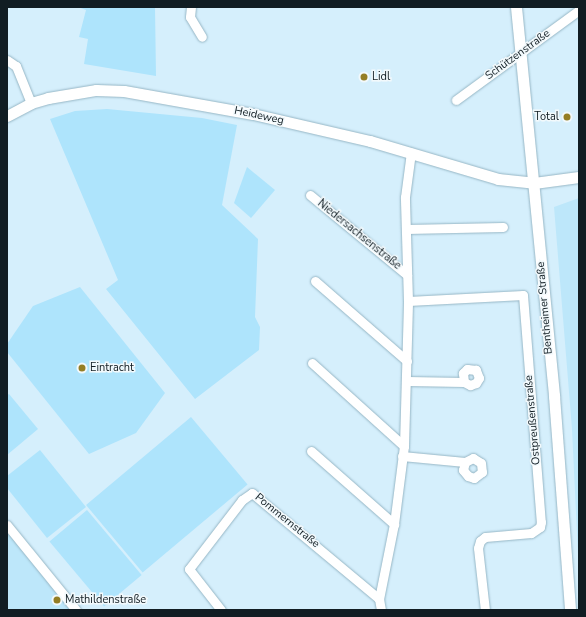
<!DOCTYPE html>
<html>
<head>
<meta charset="utf-8">
<style>
	body { margin:0 }
	#map { position:relative; width:586px; height:617px; overflow:hidden; background:#d5effc; font-family:"Nunito Sans",sans-serif }
	div>[style] { position:absolute }
	.built>* { inset:0; background:#bde7fa }
	.green>* { inset:0; background:#aee4fc; transform-origin:0 0 }
	.roads { filter:drop-shadow(0 0 1px #96b6c5) drop-shadow(0 0 1px #96b6c5) }
	.minor>* { height:9px; margin:-4.5px; padding:0 4.5px; transform-origin:4.5px; border-radius:4.5px; background:#fff }
	.tertiary>* { height:11px; margin:-5.5px; padding:0 5.5px; transform-origin:5.5px; border-radius:5.5px; background:#fff }
	.dots>* { width:11px; height:11px; translate:-50% -50%; box-sizing:border-box; border:2px solid #f2f9fc; border-radius:50% }
	span { translate:-50% -50%; white-space:nowrap; text-align:center; line-height:1.15; -webkit-text-stroke:3px #f2f9fc; paint-order:stroke }
	.street-label { font-size:11px; color:#111d23 }
	.poi-label { font-size:11px; color:#111d23 }
	.left { translate:0 -50%; text-align:left }
	.right { translate:-100% -50%; text-align:right }
	.frame { position:absolute; inset:0; border:8px solid #111d23; pointer-events:none }
</style>
</head>
<body>
<div id="map">
	<div class="built">
		<div style="clip-path:polygon(579px 198px,579px 576px,572px 429px,554px 207px)"></div>
		<div style="clip-path:polygon(7px 525px,74px 610px,7px 610px)"></div>
	</div>
	<div class="green">
		<div style="clip-path:polygon(155px 7px,156px 76px,84px 64px,88px 39px,79px 37px,86px 10px,78px 7px)"></div>
		<div style="clip-path:polygon(107px 109px,202px 118px,237px 125px,222px 205px,258px 239px,255px 317px,260px 327px,259px 350px,195px 399px,106px 289px,118px 280px,50px 119px,75px 111px)"></div>
		<div style="clip-path:polygon(247px 167px,275px 190px,251px 218px,234px 203px)"></div>
		<div style="clip-path:polygon(80px 287px,165px 393px,136px 433px,89px 454px,7px 352px,7px 344px,33px 306px)"></div>
		<div style="clip-path:polygon(9px 394px,38px 429px,7px 455px,7px 395px)"></div>
		<div style="left:191px;top:417px;width:88px;height:137px;rotate:50deg"></div>
		<div style="clip-path:polygon(40px 450px,86px 507px,47px 538px,7px 488px,7px 476px)"></div>
		<div style="left:87px;top:510px;width:85px;height:49px;rotate:50deg"></div>
	</div>
	<div class="roads">
		<div class="minor">
			<div style="left:191px;top:7px;width:10px;rotate:96deg"></div>
			<div style="left:190px;top:17px;width:23px;rotate:59deg"></div>
			<div style="left:7px;top:60px;width:11px;rotate:34deg"></div>
			<div style="left:16px;top:66px;width:40px;rotate:68deg"></div>
			<div style="left:456px;top:100px;width:152px;rotate:-36.2deg"></div>
			<div style="left:310px;top:195px;width:126px;rotate:39.5deg"></div>
			<div style="left:406px;top:229px;width:97px;rotate:-1.2deg"></div>
			<div style="left:315px;top:281px;width:122px;rotate:41deg"></div>
			<div style="left:408px;top:301px;width:115px;rotate:-3deg"></div>
			<div style="left:523px;top:295px;width:228px;rotate:85.5deg"></div>
			<div style="left:541px;top:522px;width:5px;rotate:101deg"></div>
			<div style="left:540px;top:527px;width:11px;rotate:146deg"></div>
			<div style="left:531px;top:533px;width:46px;rotate:175deg"></div>
			<div style="left:485px;top:537px;width:6px;rotate:141deg"></div>
			<div style="left:480px;top:541px;width:7px;rotate:106deg"></div>
			<div style="left:478px;top:548px;width:62px;rotate:83.6deg"></div>
			<div style="left:312px;top:363px;width:124px;rotate:42.1deg"></div>
			<div style="left:407px;top:381px;width:57px;rotate:1deg"></div>
			<div style="left:464px;top:382px;width:7px;rotate:27deg"></div>
			<div style="left:470px;top:385px;width:6px;rotate:-18deg"></div>
			<div style="left:476px;top:383px;width:6px;rotate:-59deg"></div>
			<div style="left:479px;top:378px;width:9px;rotate:-111deg"></div>
			<div style="left:476px;top:370px;width:9px;rotate:-174deg"></div>
			<div style="left:467px;top:369px;width:6px;rotate:135deg"></div>
			<div style="left:463px;top:373px;width:9px;rotate:84deg"></div>
			<div style="left:311px;top:451px;width:111px;rotate:41.3deg"></div>
			<div style="left:402px;top:456px;width:63px;rotate:5.4deg"></div>
			<div style="left:465px;top:462px;width:9px;rotate:-27deg"></div>
			<div style="left:473px;top:458px;width:9px;rotate:32deg"></div>
			<div style="left:481px;top:463px;width:9px;rotate:84deg"></div>
			<div style="left:482px;top:472px;width:10px;rotate:143deg"></div>
			<div style="left:474px;top:478px;width:6px;rotate:-162deg"></div>
			<div style="left:468px;top:476px;width:8px;rotate:-130deg"></div>
			<div style="left:463px;top:470px;width:8px;rotate:-76deg"></div>
			<div style="left:7px;top:525px;width:109px;rotate:50.9deg"></div>
			<div style="left:221px;top:610px;width:52px;rotate:-128deg"></div>
			<div style="left:189px;top:569px;width:87px;rotate:-52.5deg"></div>
			<div style="left:242px;top:500px;width:12px;rotate:-35deg"></div>
			<div style="left:252px;top:493px;width:165px;rotate:39.8deg"></div>
			<div style="left:381px;top:610px;width:11px;rotate:-100deg"></div>
			<div style="left:379px;top:599px;width:76px;rotate:-78.7deg"></div>
			<div style="left:394px;top:524px;width:79px;rotate:-82.7deg"></div>
			<div style="left:404px;top:446px;width:145px;rotate:-88.4deg"></div>
			<div style="left:408px;top:301px;width:104px;rotate:-91.7deg"></div>
			<div style="left:405px;top:197px;width:45px;rotate:-82.4deg"></div>
		</div>
		<div class="tertiary">
			<div style="left:516px;top:7px;width:391px;rotate:84.4deg"></div>
			<div style="left:554px;top:396px;width:215px;rotate:85.7deg"></div>
			<div style="left:7px;top:116px;width:27px;rotate:-28deg"></div>
			<div style="left:31px;top:103px;width:18px;rotate:-16deg"></div>
			<div style="left:48px;top:98px;width:49px;rotate:-9.5deg"></div>
			<div style="left:96px;top:90px;width:28px;rotate:2deg"></div>
			<div style="left:124px;top:91px;width:131px;rotate:10.1deg"></div>
			<div style="left:253px;top:114px;width:120px;rotate:13deg"></div>
			<div style="left:370px;top:141px;width:134px;rotate:16.5deg"></div>
			<div style="left:498px;top:179px;width:36px;rotate:6deg"></div>
			<div style="left:534px;top:183px;width:45px;rotate:-7.6deg"></div>
		</div>
	</div>
	<div class="dots">
		<div style="left:364px;top:77px;background:#947e25"></div>
		<div style="left:567px;top:117px;background:#947e25"></div>
		<div style="left:82px;top:368px;background:#947e25"></div>
		<div style="left:57px;top:600px;background:#947e25"></div>
	</div>
	<div class="street-label">
		<span style="left:518px;top:55px;rotate:-36deg">Schützenstraße</span>
		<span style="left:259px;top:116px;rotate:12deg">Heideweg</span>
		<span style="left:359px;top:235px;rotate:39deg">Niedersachsenstraße</span>
		<span style="left:545px;top:308px;rotate:-95deg">Bentheimer Straße</span>
		<span style="left:533px;top:420px;rotate:-95deg">Ostpreußenstraße</span>
		<span style="left:287px;top:521px;rotate:39deg">Pommernstraße</span>
	</div>
	<div class="poi-label">
		<span class="left" style="left:372px;top:77px">Lidl</span>
		<span class="right" style="left:559px;top:117px">Total</span>
		<span class="left" style="left:90px;top:368px">Eintracht</span>
		<span class="left" style="left:65px;top:600px">Mathildenstraße</span>
	</div>
	<div class="frame"></div>
</div>
</body>
</html>
